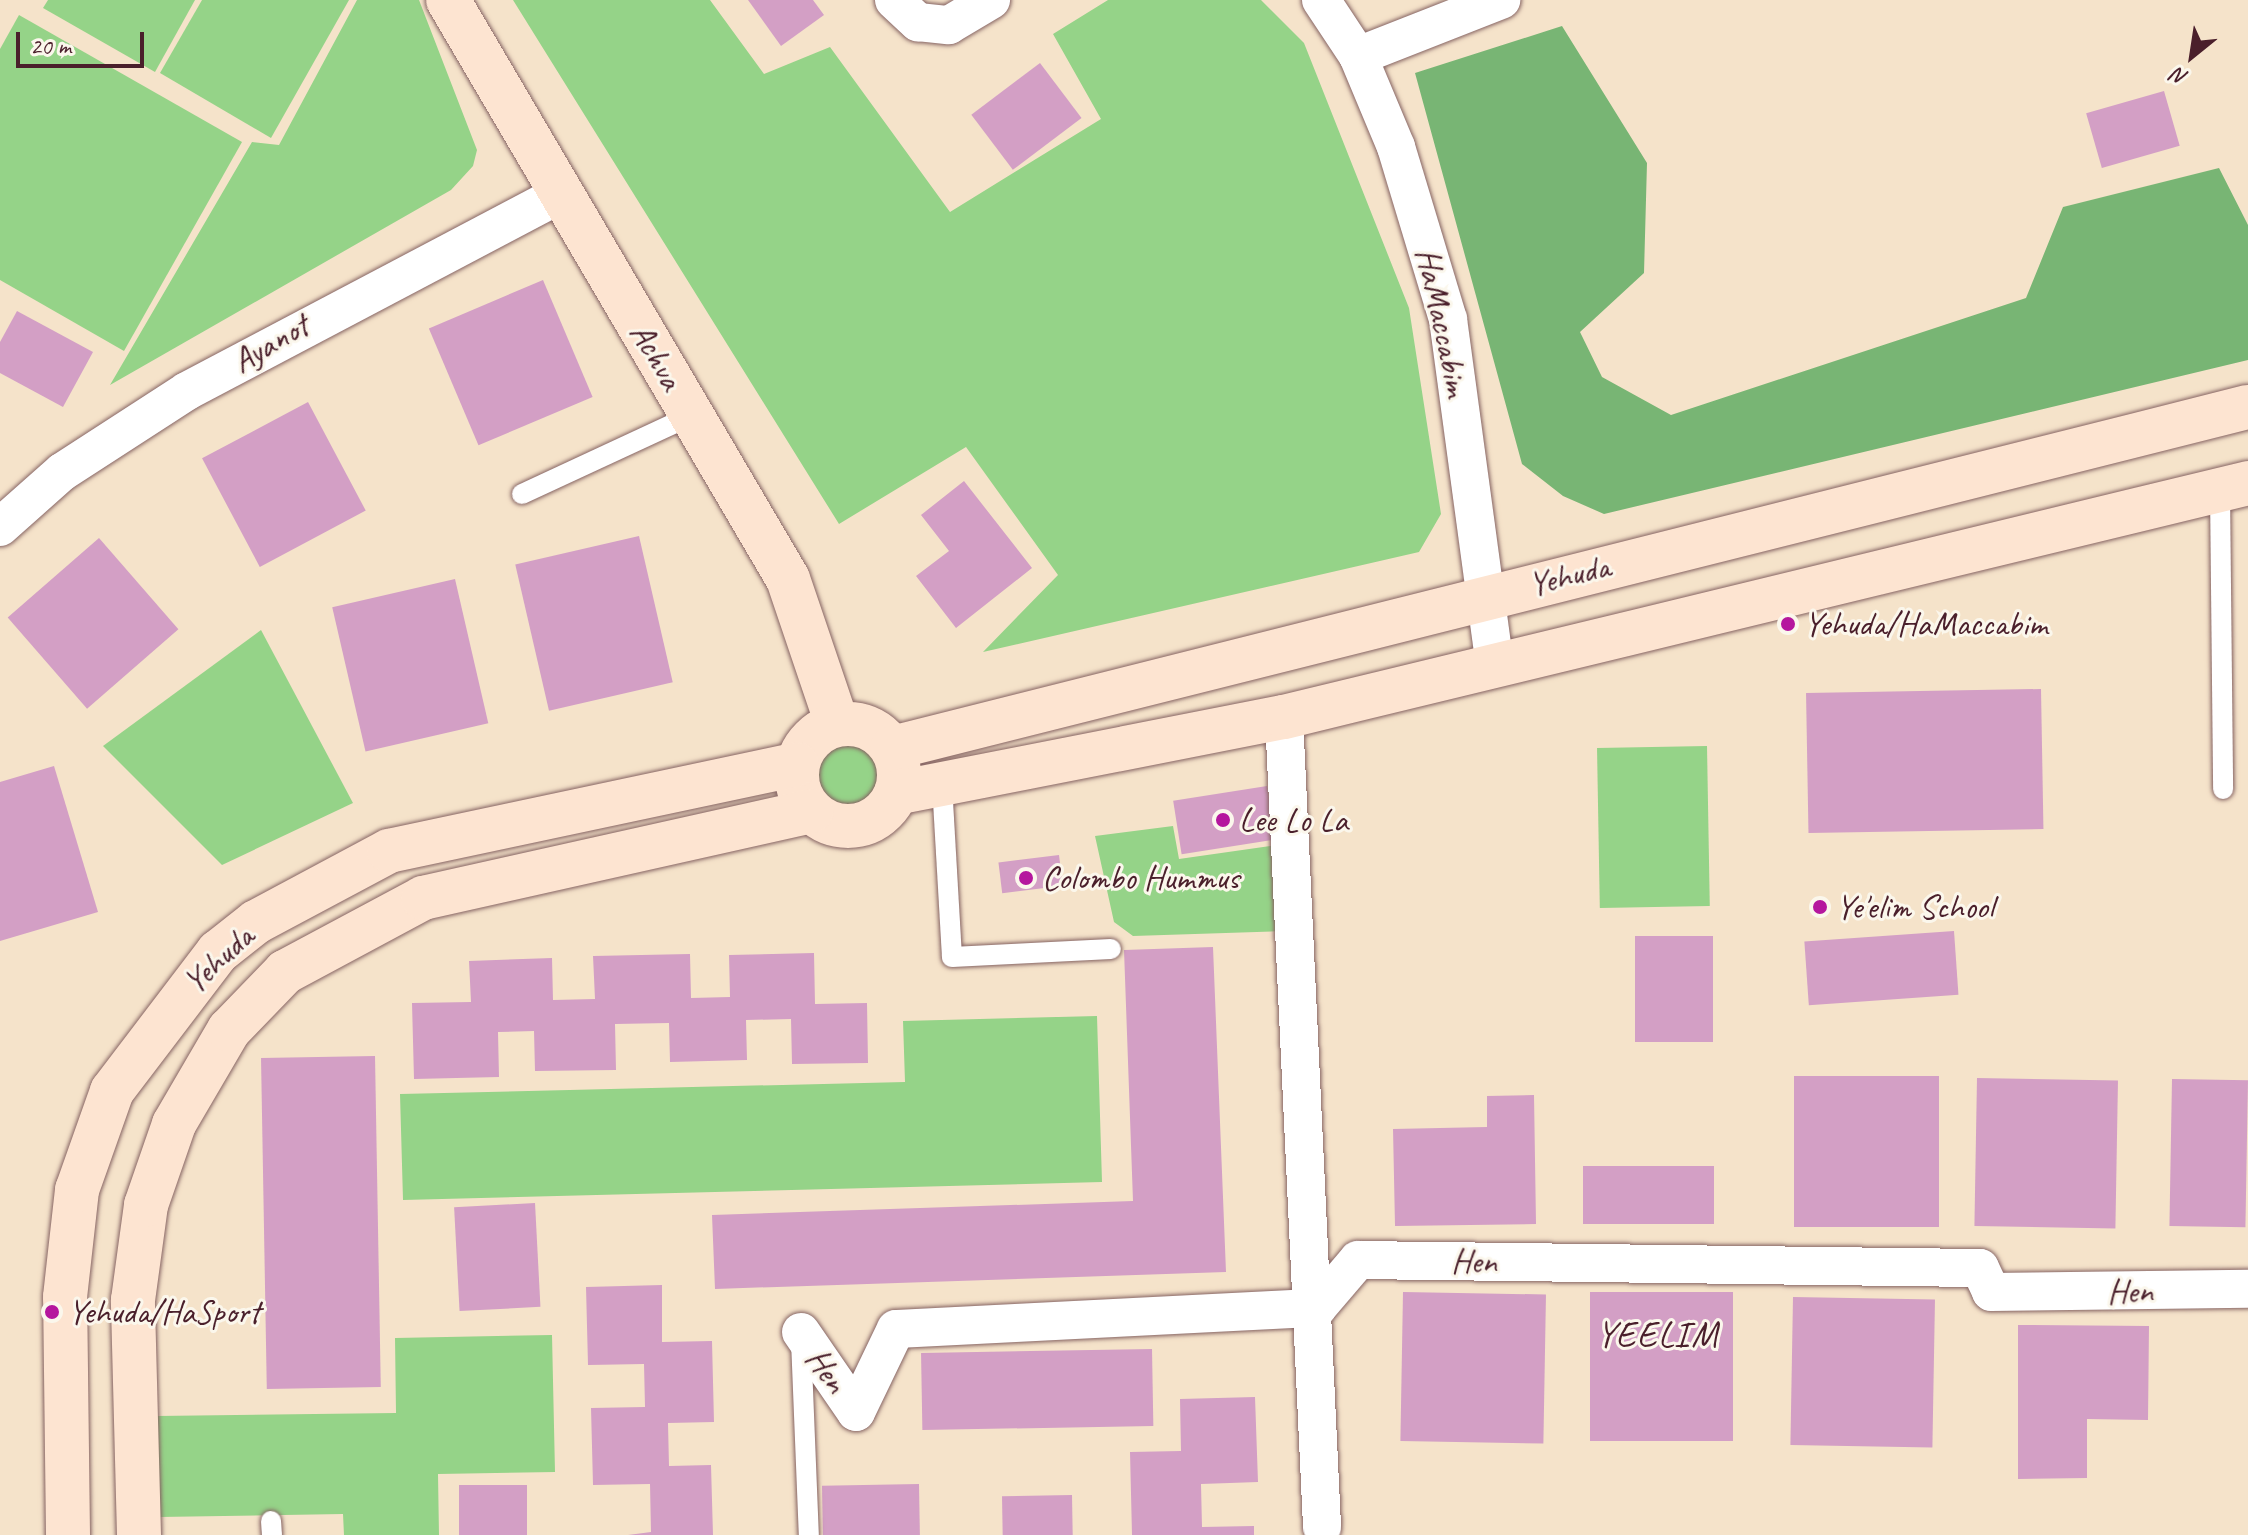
<!DOCTYPE html>
<html>
<head>
<meta charset="utf-8">
<style>
	body { margin:0 }
	#map { position:relative; width:2248px; height:1535px; overflow:hidden; background:#f5e3ca; font-family:Caveat,sans-serif }
	div>[style] { position:absolute }
	.green>* { inset:0; background:#95d388; transform-origin:0 0 }
	.round { border-radius:50% }
	.forest>* { inset:0; background:#78b574 }
	.building>* { inset:0; background:#d39fc5; transform-origin:0 0 }
	.roads { filter:drop-shadow(0 0 2px #866463) drop-shadow(0 0 2px #866463) }
	.lane>* { height:20px; margin:-10px; padding:0 10px; transform-origin:10px; border-radius:10px; background:#fff }
	.street>* { height:38px; margin:-19px; padding:0 19px; transform-origin:19px; border-radius:19px; background:#fff }
	.secondary>* { height:44px; margin:-22px; padding:0 22px; transform-origin:22px; border-radius:22px; background:#fde4d1 }
	.secondary>.ring { margin:-22px; padding:0; box-sizing:content-box; background:none; border:44px solid #fde4d1; border-radius:50% }
	.dots>* { width:22px; height:22px; translate:-50% -50%; box-sizing:border-box; border:4px solid #fbf7ec; border-radius:50% }
	span { translate:-50% -50%; white-space:nowrap; text-align:center; line-height:1.15; -webkit-text-stroke:6px #fbf7ec; paint-order:stroke }
	.street-label { font-size:34px; color:#4a1f2b }
	.poi-label { font-size:34px; color:#4a1f2b }
	.left { translate:0 -50%; text-align:left }
	.neighbourhood-label { font-size:36px; color:#4a1f2b; letter-spacing:2px }
	.north { position:absolute; left:2152px; top:16px; width:80px; height:80px; -webkit-text-stroke:6px #fbf7ec; paint-order:stroke; rotate:210deg; font-size:22px; font-weight:700; line-height:32px; text-align:center; color:#4a1f2b }
	.north::after { content:''; display:block; margin:auto; width:28px; height:36px; background:#4a1f2b; clip-path:polygon(50% 0,100% 100%,50% 72%,0 100%) }
	.scale { position:absolute; left:16px; top:32px; width:128px; height:36px; box-sizing:border-box; border:4px solid #4a1f2b; border-top:0; padding-left:10px; font-size:24px; line-height:28px; white-space:nowrap; color:#4a1f2b; -webkit-text-stroke:6px #fbf7ec; paint-order:stroke }
</style>
</head>
<body>
<div id="map">
	<div class="green">
		<div style="clip-path:polygon(48px 0,195px 0,155px 72px,43px 8px)"></div>
		<div style="clip-path:polygon(202px 0,349px 0,271px 138px,160px 73px)"></div>
		<div style="clip-path:polygon(357px 0,419px 0,477px 150px,473px 166px,451px 190px,110px 385px,252px 142px,279px 145px)"></div>
		<div style="clip-path:polygon(513px 0,710px 0,764px 74px,830px 47px,950px 212px,1101px 119px,1053px 34px,1108px 0,1261px 0,1304px 43px,1409px 308px,1441px 514px,1419px 552px,983px 652px,1058px 575px,966px 447px,839px 524px)"></div>
		<div style="clip-path:polygon(19px 15px,242px 142px,124px 351px,0 280px,0 49px)"></div>
		<div style="clip-path:polygon(261px 630px,353px 803px,222px 865px,103px 746px)"></div>
		<div class="round" style="left:810px;top:737px;width:76px;height:76px"></div>
		<div style="left:1707px;top:746px;width:160px;height:110px;rotate:89deg"></div>
		<div style="clip-path:polygon(1173px 826px,1179px 859px,1277px 845px,1285px 931px,1133px 936px,1114px 922px,1095px 836px)"></div>
		<div style="clip-path:polygon(1097px 1016px,1102px 1182px,403px 1200px,400px 1094px,905px 1082px,903px 1021px)"></div>
		<div style="clip-path:polygon(552px 1335px,555px 1472px,438px 1474px,439px 1535px,344px 1535px,343px 1514px,159px 1517px,157px 1416px,396px 1413px,395px 1338px)"></div>
	</div>
	<div class="forest">
		<div style="clip-path:polygon(1562px 26px,1647px 163px,1644px 273px,1580px 332px,1602px 377px,1671px 415px,2026px 298px,2063px 207px,2219px 168px,2248px 225px,2248px 360px,1604px 514px,1563px 496px,1522px 464px,1415px 73px)"></div>
	</div>
	<div class="building">
		<div style="clip-path:polygon(748px 0,813px 0,824px 15px,781px 46px)"></div>
		<div style="left:1040px;top:63px;width:69px;height:86px;rotate:53deg"></div>
		<div style="left:2164px;top:91px;width:57px;height:81px;rotate:74deg"></div>
		<div style="left:543px;top:280px;width:127px;height:124px;rotate:67deg"></div>
		<div style="clip-path:polygon(17px 311px,93px 352px,63px 407px,0 373px,0 342px)"></div>
		<div style="left:308px;top:402px;width:123px;height:120px;rotate:62deg"></div>
		<div style="clip-path:polygon(964px 481px,1032px 568px,956px 628px,916px 576px,949px 551px,921px 515px)"></div>
		<div style="left:639px;top:536px;width:150px;height:127px;rotate:77deg"></div>
		<div style="left:99px;top:538px;width:121px;height:121px;rotate:49deg"></div>
		<div style="left:455px;top:579px;width:148px;height:126px;rotate:77deg"></div>
		<div style="left:2041px;top:689px;width:140px;height:235px;rotate:89deg"></div>
		<div style="clip-path:polygon(54px 766px,98px 912px,0 941px,0 782px)"></div>
		<div style="left:1267px;top:786px;width:54px;height:95px;rotate:81deg"></div>
		<div style="left:1059px;top:855px;width:31px;height:61px;rotate:83deg"></div>
		<div style="left:1954px;top:931px;width:64px;height:150px;rotate:86deg"></div>
		<div style="left:1635px;top:936px;width:78px;height:106px"></div>
		<div style="clip-path:polygon(1213px 947px,1226px 1272px,715px 1289px,712px 1215px,1133px 1201px,1124px 950px)"></div>
		<div style="clip-path:polygon(814px 953px,815px 1004px,867px 1003px,868px 1063px,792px 1064px,791px 1019px,746px 1020px,747px 1060px,670px 1062px,669px 1023px,615px 1024px,616px 1070px,535px 1071px,534px 1031px,498px 1032px,499px 1077px,414px 1079px,412px 1003px,471px 1002px,469px 961px,552px 958px,553px 1000px,595px 999px,593px 956px,690px 954px,691px 998px,730px 997px,729px 955px)"></div>
		<div style="left:375px;top:1056px;width:331px;height:114px;rotate:89deg"></div>
		<div style="left:1794px;top:1076px;width:145px;height:151px"></div>
		<div style="left:1977px;top:1078px;width:141px;height:148px;rotate:1deg"></div>
		<div style="left:2172px;top:1079px;width:76px;height:147px;rotate:1deg"></div>
		<div style="clip-path:polygon(1534px 1095px,1536px 1224px,1395px 1226px,1393px 1129px,1487px 1127px,1487px 1096px)"></div>
		<div style="left:1583px;top:1166px;width:131px;height:58px"></div>
		<div style="left:535px;top:1203px;width:104px;height:81px;rotate:87deg"></div>
		<div style="clip-path:polygon(662px 1285px,662px 1342px,712px 1341px,714px 1422px,668px 1423px,669px 1466px,711px 1465px,713px 1535px,628px 1535px,651px 1532px,650px 1484px,593px 1485px,591px 1408px,645px 1407px,644px 1364px,588px 1365px,586px 1287px)"></div>
		<div style="left:1403px;top:1292px;width:143px;height:149px;rotate:1deg"></div>
		<div style="left:1590px;top:1292px;width:143px;height:149px"></div>
		<div style="left:1793px;top:1297px;width:142px;height:148px;rotate:1deg"></div>
		<div style="clip-path:polygon(2018px 1325px,2149px 1326px,2148px 1420px,2087px 1419px,2087px 1478px,2018px 1479px)"></div>
		<div style="left:1152px;top:1349px;width:77px;height:231px;rotate:89deg"></div>
		<div style="clip-path:polygon(1255px 1397px,1258px 1482px,1201px 1484px,1202px 1527px,1254px 1526px,1254px 1535px,1132px 1535px,1130px 1452px,1181px 1451px,1180px 1399px)"></div>
		<div style="left:919px;top:1484px;width:51px;height:97px;rotate:89deg"></div>
		<div style="left:459px;top:1485px;width:68px;height:50px"></div>
		<div style="left:1072px;top:1495px;width:40px;height:70px;rotate:89deg"></div>
	</div>
	<div class="roads">
		<div class="lane">
			<div style="left:2220px;top:490px;width:299px;rotate:89.4deg"></div>
			<div style="left:522px;top:494px;width:187px;rotate:-24.9deg"></div>
			<div style="left:942px;top:784px;width:173px;rotate:86.7deg"></div>
			<div style="left:952px;top:957px;width:159px;rotate:-2.9deg"></div>
			<div style="left:801px;top:1340px;width:195px;rotate:87.7deg"></div>
			<div style="left:271px;top:1521px;width:14px;rotate:86deg"></div>
		</div>
		<div class="street">
			<div style="left:894px;top:0;width:33px;rotate:43deg"></div>
			<div style="left:918px;top:22px;width:31px;rotate:6deg"></div>
			<div style="left:949px;top:25px;width:49px;rotate:-30.8deg"></div>
			<div style="left:1321px;top:0;width:67px;rotate:56.5deg"></div>
			<div style="left:1358px;top:56px;width:99px;rotate:67.3deg"></div>
			<div style="left:1396px;top:147px;width:180px;rotate:73.2deg"></div>
			<div style="left:1448px;top:319px;width:349px;rotate:82.3deg"></div>
			<div style="left:1358px;top:56px;width:154px;rotate:-21.4deg"></div>
			<div style="left:0;top:527px;width:83px;rotate:-41.6deg"></div>
			<div style="left:62px;top:472px;width:149px;rotate:-32.9deg"></div>
			<div style="left:187px;top:391px;width:424px;rotate:-27.8deg"></div>
			<div style="left:1284px;top:717px;width:811px;rotate:87.31deg"></div>
			<div style="left:801px;top:1332px;width:97px;rotate:55.5deg"></div>
			<div style="left:856px;top:1412px;width:92px;rotate:-64.3deg"></div>
			<div style="left:896px;top:1329px;width:422px;rotate:-2.9deg"></div>
			<div style="left:1317px;top:1308px;width:63px;rotate:-49.5deg"></div>
			<div style="left:1358px;top:1260px;width:622px;rotate:0.74deg"></div>
			<div style="left:1980px;top:1268px;width:26px;rotate:65deg"></div>
			<div style="left:1991px;top:1292px;width:257px;rotate:-0.7deg"></div>
		</div>
		<div class="secondary">
			<div style="left:448px;top:0;width:671px;rotate:59.58deg"></div>
			<div style="left:788px;top:579px;width:153px;rotate:71.3deg"></div>
			<div class="ring" style="left:797px;top:724px;width:58px;height:58px"></div>
			<div style="left:892px;top:748px;width:1398px;rotate:-14.12deg"></div>
			<div style="left:896px;top:793px;width:395px;rotate:-11.1deg"></div>
			<div style="left:1284px;top:717px;width:992px;rotate:-13.64deg"></div>
			<div style="left:68px;top:1535px;width:238px;rotate:-90.7deg"></div>
			<div style="left:65px;top:1297px;width:108px;rotate:-83.6deg"></div>
			<div style="left:77px;top:1190px;width:105px;rotate:-70.5deg"></div>
			<div style="left:112px;top:1091px;width:175px;rotate:-52.7deg"></div>
			<div style="left:218px;top:952px;width:48px;rotate:-38.3deg"></div>
			<div style="left:256px;top:922px;width:151px;rotate:-28.1deg"></div>
			<div style="left:389px;top:851px;width:417px;rotate:-12deg"></div>
			<div style="left:139px;top:1535px;width:235px;rotate:-91.5deg"></div>
			<div style="left:133px;top:1300px;width:96px;rotate:-82.2deg"></div>
			<div style="left:146px;top:1205px;width:86px;rotate:-70.9deg"></div>
			<div style="left:174px;top:1124px;width:109px;rotate:-59.7deg"></div>
			<div style="left:229px;top:1030px;width:81px;rotate:-46deg"></div>
			<div style="left:285px;top:972px;width:157px;rotate:-28.2deg"></div>
			<div style="left:423px;top:898px;width:398px;rotate:-12.6deg"></div>
		</div>
	</div>
	<div class="dots">
		<div style="left:1788px;top:624px;background:#b5179e"></div>
		<div style="left:1223px;top:820px;background:#b5179e"></div>
		<div style="left:1026px;top:878px;background:#b5179e"></div>
		<div style="left:1820px;top:907px;background:#b5179e"></div>
		<div style="left:52px;top:1312px;background:#b5179e"></div>
	</div>
	<div class="street-label">
		<span style="left:1443px;top:322px;rotate:78deg">HaMaccabim</span>
		<span style="left:270px;top:343px;rotate:-30deg">Ayanot</span>
		<span style="left:657px;top:356px;rotate:60deg">Achva</span>
		<span style="left:1569px;top:575px;rotate:-14deg">Yehuda</span>
		<span style="left:218px;top:959px;rotate:-43deg">Yehuda</span>
		<span style="left:1474px;top:1261px;rotate:1deg">Hen</span>
		<span style="left:2130px;top:1291px;rotate:-1deg">Hen</span>
		<span style="left:827px;top:1370px;rotate:55deg">Hen</span>
	</div>
	<div class="poi-label">
		<span class="left" style="left:1804px;top:624px">Yehuda/HaMaccabim</span>
		<span class="left" style="left:1239px;top:820px">Lee Lo La</span>
		<span class="left" style="left:1042px;top:878px">Colombo Hummus</span>
		<span class="left" style="left:1836px;top:907px">Ye'elim School</span>
		<span class="left" style="left:68px;top:1312px">Yehuda/HaSport</span>
	</div>
	<div class="neighbourhood-label">
		<span style="left:1658px;top:1335px">YEELIM</span>
	</div>
	<div class="north">N</div>
	<div class="scale">20 m</div>
</div>
</body>
</html>
